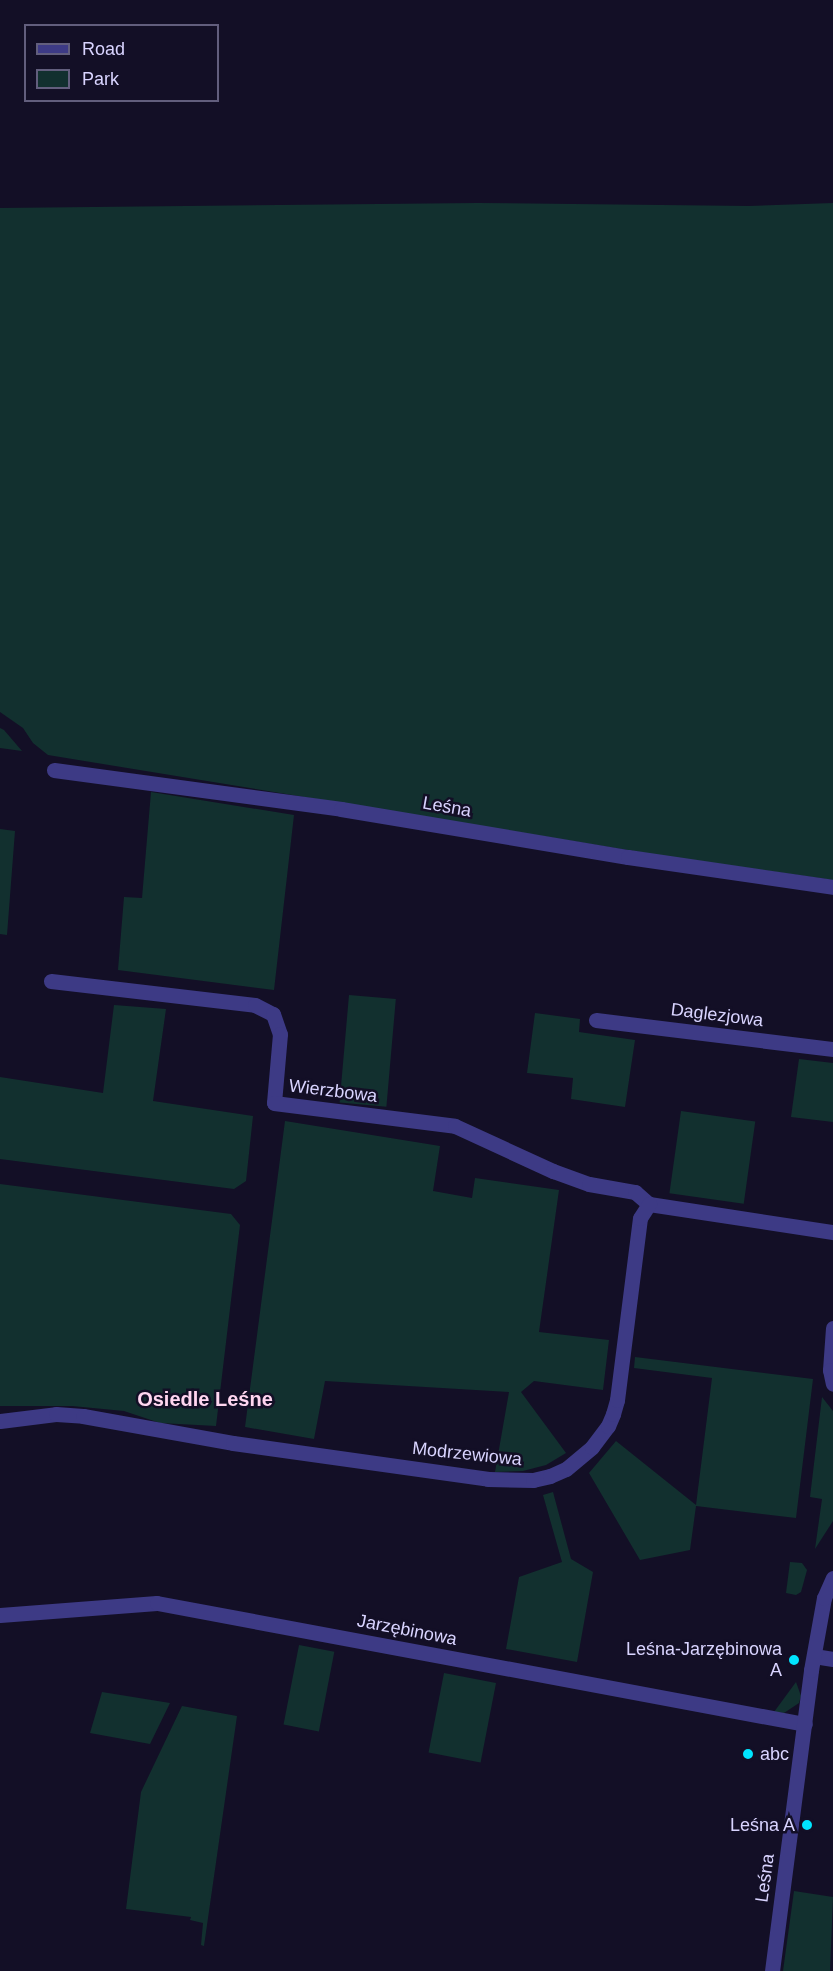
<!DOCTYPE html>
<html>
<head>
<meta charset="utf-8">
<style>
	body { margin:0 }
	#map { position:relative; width:833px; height:1971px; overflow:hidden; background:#130f26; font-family:Helvetica,sans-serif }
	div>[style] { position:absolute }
	.green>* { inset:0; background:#12302f; transform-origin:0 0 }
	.minor>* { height:15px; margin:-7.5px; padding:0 7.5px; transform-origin:7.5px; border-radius:7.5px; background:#3d3a85 }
	.dots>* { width:16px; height:16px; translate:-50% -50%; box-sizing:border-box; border:3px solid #130f26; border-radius:50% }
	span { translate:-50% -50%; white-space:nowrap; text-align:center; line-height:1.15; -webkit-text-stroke:5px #130f26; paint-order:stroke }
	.street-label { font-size:18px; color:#d9d4ff }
	.poi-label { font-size:18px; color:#d9d4ff }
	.right { translate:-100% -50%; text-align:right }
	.left { translate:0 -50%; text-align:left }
	.neighbourhood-label { font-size:20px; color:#ffd6f0; font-weight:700 }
	.legend { position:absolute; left:24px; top:24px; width:195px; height:78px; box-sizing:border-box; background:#130f26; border:2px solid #625e7d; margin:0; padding:8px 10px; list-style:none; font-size:18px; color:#d9d4ff }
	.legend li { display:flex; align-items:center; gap:12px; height:30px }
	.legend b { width:30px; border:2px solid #625e7d }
</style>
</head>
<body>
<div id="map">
	<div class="green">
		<div style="clip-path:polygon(478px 203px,749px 206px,833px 203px,833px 880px,664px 856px,48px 755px,33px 743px,23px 728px,0 712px,0 208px)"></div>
		<div style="clip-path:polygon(0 728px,4px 730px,22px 751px,0 748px)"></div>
		<div style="clip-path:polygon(151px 792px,294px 815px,274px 990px,118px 970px,124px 897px,142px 898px)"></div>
		<div style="clip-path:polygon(0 829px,15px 831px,7px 935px,0 934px)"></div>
		<div style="left:349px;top:995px;width:47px;height:108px;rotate:5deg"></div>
		<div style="clip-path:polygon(114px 1005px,166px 1009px,153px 1101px,253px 1116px,246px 1181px,234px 1189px,0 1159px,0 1077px,103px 1093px)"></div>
		<div style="clip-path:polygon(535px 1013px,580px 1019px,579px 1032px,635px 1040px,625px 1107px,571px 1099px,573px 1078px,527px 1073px)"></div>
		<div style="clip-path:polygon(799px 1059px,833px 1063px,833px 1122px,791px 1117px)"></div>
		<div style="left:681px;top:1111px;width:75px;height:83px;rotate:8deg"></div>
		<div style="clip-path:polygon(285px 1121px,440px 1146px,433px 1191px,472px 1198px,475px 1178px,559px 1190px,539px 1332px,609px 1340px,603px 1390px,534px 1381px,521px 1392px,566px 1453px,546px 1465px,523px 1471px,495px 1472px,509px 1392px,325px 1381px,314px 1439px,245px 1427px)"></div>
		<div style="clip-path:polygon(0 1184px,231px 1214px,240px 1225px,216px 1426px,160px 1423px,124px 1411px,72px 1406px,0 1406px)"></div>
		<div style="clip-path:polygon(635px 1357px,813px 1379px,796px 1518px,696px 1506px,690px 1550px,640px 1560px,589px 1473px,616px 1441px,696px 1505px,712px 1378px,634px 1368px)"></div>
		<div style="clip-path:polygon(822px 1397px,833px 1411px,833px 1521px,815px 1549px,822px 1499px,810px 1497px)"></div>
		<div style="clip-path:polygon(553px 1492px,571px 1559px,593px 1572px,577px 1662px,506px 1649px,519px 1577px,562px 1562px,543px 1495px)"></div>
		<div style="clip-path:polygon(790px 1562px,802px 1563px,807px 1570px,801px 1592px,796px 1595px,786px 1593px)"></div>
		<div style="left:299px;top:1645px;width:36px;height:81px;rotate:11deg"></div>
		<div style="left:444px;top:1673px;width:53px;height:81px;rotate:11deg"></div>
		<div style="clip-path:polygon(796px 1682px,801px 1696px,799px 1703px,784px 1713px,774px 1712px)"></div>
		<div style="clip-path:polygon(102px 1692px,170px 1703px,150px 1744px,90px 1733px)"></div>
		<div style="clip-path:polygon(182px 1706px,237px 1716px,204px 1946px,201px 1945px,203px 1923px,190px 1920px,191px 1917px,126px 1909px,141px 1792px)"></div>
		<div style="clip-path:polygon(794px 1891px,833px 1897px,830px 1971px,783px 1971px)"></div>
	</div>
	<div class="minor">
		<div style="left:54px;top:770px;width:290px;rotate:7.7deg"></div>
		<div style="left:341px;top:809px;width:291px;rotate:9.5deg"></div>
		<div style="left:628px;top:857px;width:207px;rotate:8.3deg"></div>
		<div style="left:51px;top:981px;width:205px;rotate:6.7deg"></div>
		<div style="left:255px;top:1005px;width:20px;rotate:27deg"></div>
		<div style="left:273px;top:1014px;width:21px;rotate:71deg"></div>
		<div style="left:280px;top:1034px;width:69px;rotate:95deg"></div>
		<div style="left:274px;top:1103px;width:182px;rotate:7.2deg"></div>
		<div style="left:455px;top:1126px;width:108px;rotate:24.7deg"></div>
		<div style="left:553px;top:1171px;width:38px;rotate:20deg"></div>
		<div style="left:589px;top:1184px;width:47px;rotate:9.9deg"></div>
		<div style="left:635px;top:1192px;width:18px;rotate:41deg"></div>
		<div style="left:596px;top:1020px;width:239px;rotate:7deg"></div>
		<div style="left:649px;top:1204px;width:186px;rotate:8.7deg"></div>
		<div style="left:833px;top:1328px;width:42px;rotate:94.1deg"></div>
		<div style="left:830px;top:1370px;width:14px;rotate:78deg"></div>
		<div style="left:0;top:1421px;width:56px;rotate:-7.1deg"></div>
		<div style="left:56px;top:1414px;width:27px;rotate:4deg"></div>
		<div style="left:83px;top:1416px;width:152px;rotate:10.2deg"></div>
		<div style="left:233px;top:1443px;width:258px;rotate:8deg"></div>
		<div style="left:488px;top:1479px;width:45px;rotate:1.3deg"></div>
		<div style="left:533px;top:1480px;width:17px;rotate:-13deg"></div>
		<div style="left:550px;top:1476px;width:17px;rotate:-24deg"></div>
		<div style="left:566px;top:1469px;width:34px;rotate:-40deg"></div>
		<div style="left:592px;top:1447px;width:26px;rotate:-53deg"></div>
		<div style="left:608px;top:1426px;width:13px;rotate:-67deg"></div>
		<div style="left:613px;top:1414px;width:15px;rotate:-74deg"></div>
		<div style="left:617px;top:1400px;width:183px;rotate:-82.8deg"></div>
		<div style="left:640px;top:1218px;width:17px;rotate:-57deg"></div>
		<div style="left:0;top:1615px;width:157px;rotate:-4.4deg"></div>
		<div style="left:157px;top:1603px;width:659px;rotate:10.58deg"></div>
		<div style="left:814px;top:1656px;width:19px;rotate:9deg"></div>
		<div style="left:772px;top:1971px;width:304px;rotate:-82.6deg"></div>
		<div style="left:811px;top:1670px;width:73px;rotate:-79.8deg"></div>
		<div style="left:824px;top:1598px;width:22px;rotate:-66deg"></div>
	</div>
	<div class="dots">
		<div style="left:794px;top:1660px;background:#00e5ff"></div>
		<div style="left:748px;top:1754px;background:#00e5ff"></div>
		<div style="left:807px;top:1825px;background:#00e5ff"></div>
	</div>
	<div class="street-label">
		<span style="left:447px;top:807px;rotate:10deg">Leśna</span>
		<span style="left:717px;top:1015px;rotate:7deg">Daglezjowa</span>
		<span style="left:333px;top:1091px;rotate:7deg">Wierzbowa</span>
		<span style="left:467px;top:1454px;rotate:6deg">Modrzewiowa</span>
		<span style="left:407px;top:1630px;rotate:11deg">Jarzębinowa</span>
		<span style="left:765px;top:1878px;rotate:-82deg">Leśna</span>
	</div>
	<div class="poi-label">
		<span class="right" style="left:782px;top:1660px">Leśna-Jarzębinowa<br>A</span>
		<span class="left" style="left:760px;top:1754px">abc</span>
		<span class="right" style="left:795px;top:1825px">Leśna A</span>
	</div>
	<div class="neighbourhood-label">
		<span style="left:205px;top:1399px">Osiedle Leśne</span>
	</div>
	<ul class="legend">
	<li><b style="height:8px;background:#3d3a85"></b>Road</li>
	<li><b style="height:16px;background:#12302f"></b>Park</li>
	</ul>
</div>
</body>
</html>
